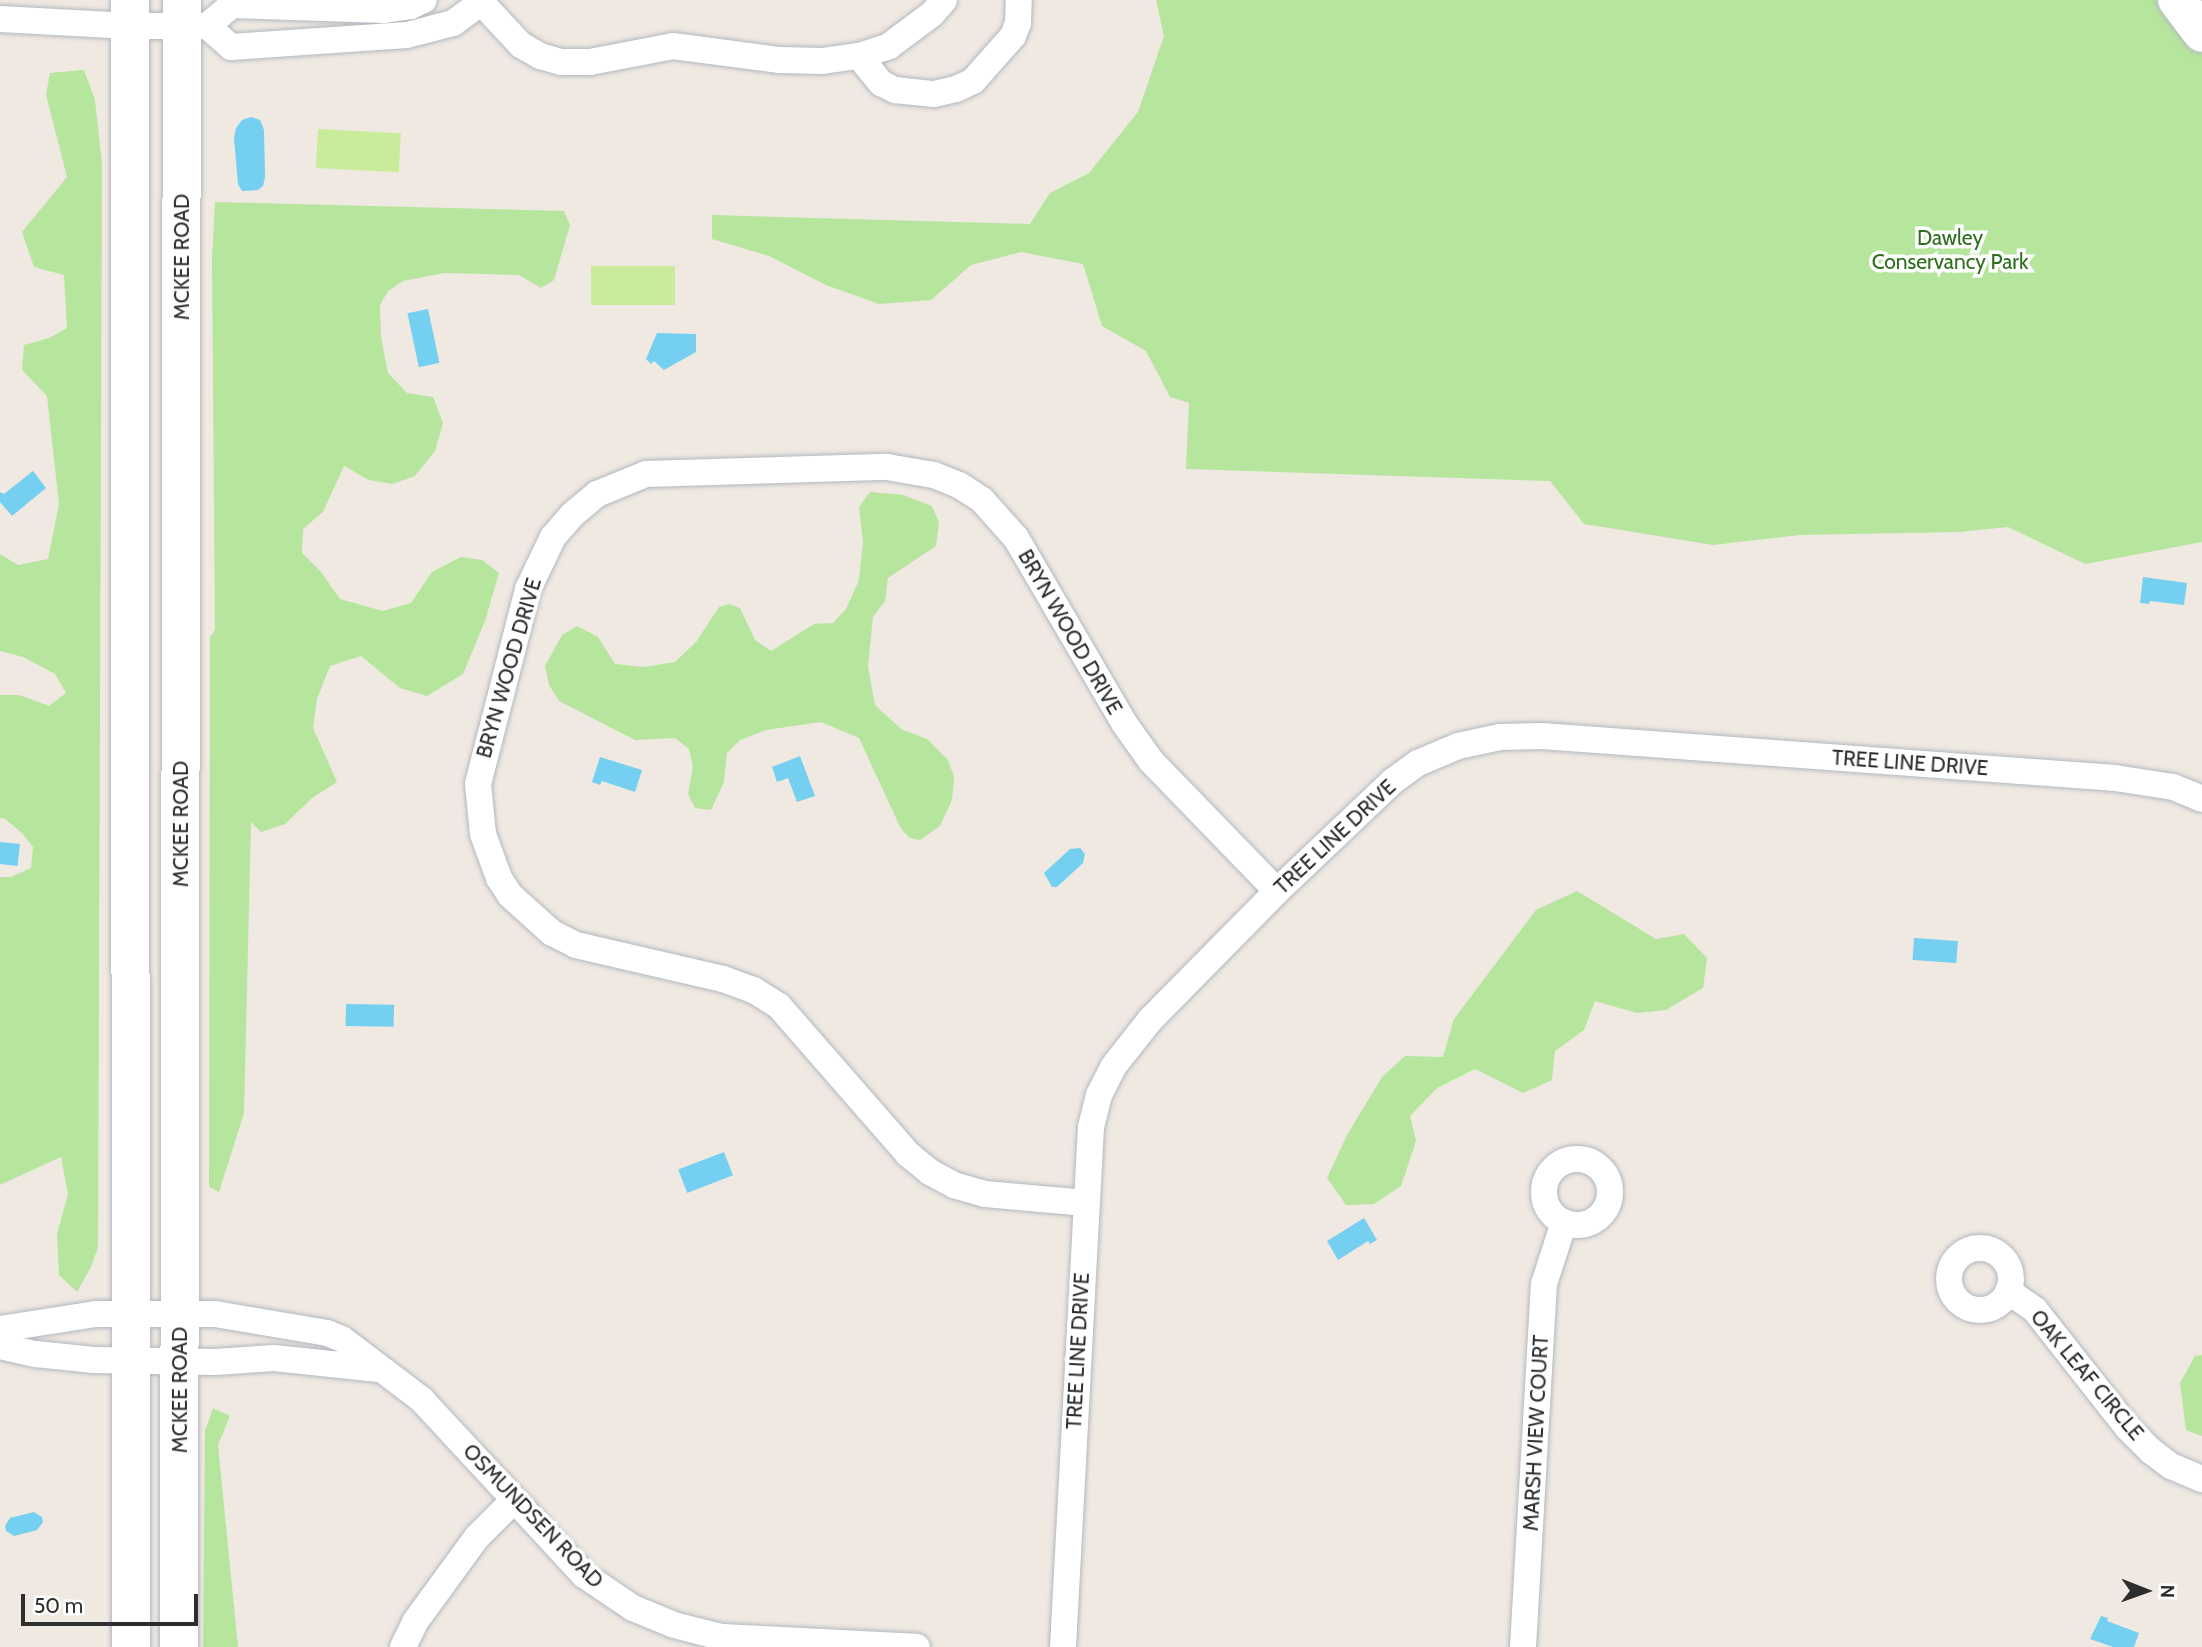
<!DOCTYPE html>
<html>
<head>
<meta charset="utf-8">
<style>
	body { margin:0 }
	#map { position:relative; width:2202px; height:1647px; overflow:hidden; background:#efe9e1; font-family:Cabin,sans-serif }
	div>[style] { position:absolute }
	.green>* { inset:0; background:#b6e59e }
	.pitch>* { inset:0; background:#c9ec9a; transform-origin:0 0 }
	.water>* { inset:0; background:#75cff0; transform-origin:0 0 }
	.roads { filter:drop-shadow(0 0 2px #b4b7c1) drop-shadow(0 0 2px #b4b7c1) }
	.street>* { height:26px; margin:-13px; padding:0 13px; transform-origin:13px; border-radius:13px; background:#fff }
	.street>.ring { margin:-13px; padding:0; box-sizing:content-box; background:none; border:26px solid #fff; border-radius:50% }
	.secondary>* { height:38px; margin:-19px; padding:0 19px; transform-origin:19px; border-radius:19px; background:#fff }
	span { translate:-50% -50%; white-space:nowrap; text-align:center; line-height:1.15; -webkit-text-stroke:7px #fff; paint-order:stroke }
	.park-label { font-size:21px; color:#2c6e1b }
	.street-label { font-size:21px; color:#2e2e2e }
	.north { position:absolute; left:2111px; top:1556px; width:70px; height:70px; -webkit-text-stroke:5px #fff; paint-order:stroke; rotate:91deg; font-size:19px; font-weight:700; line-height:28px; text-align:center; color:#2e2e2e }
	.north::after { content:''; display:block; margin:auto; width:24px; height:32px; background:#2e2e2e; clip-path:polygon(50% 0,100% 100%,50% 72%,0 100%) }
	.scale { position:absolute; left:21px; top:1594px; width:177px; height:32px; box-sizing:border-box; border:4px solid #2e2e2e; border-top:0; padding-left:9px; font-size:21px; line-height:24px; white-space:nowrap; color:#2e2e2e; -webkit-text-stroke:5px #fff; paint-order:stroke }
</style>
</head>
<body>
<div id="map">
	<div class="green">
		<div style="clip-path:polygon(1156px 0,2202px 0,2202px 542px,2085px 564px,2008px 527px,1958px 532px,1800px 535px,1713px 545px,1584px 524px,1550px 481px,1186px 469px,1189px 403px,1170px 397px,1146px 351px,1102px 326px,1083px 264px,1021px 252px,971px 265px,931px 300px,879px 304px,826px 285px,769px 256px,712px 239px,712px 215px,1030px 224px,1050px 193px,1089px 173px,1138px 112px,1164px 36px)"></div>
		<div style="clip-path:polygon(84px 70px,95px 100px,102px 164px,98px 1247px,91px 1267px,77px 1292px,59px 1275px,57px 1234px,68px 1194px,61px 1157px,0 1185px,0 877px,11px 877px,31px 868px,33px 847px,22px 833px,5px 819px,0 818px,0 695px,19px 695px,49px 706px,66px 693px,55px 674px,23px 657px,0 651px,0 554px,18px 565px,48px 559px,59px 504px,47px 396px,22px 370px,24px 345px,49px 338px,67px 328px,64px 275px,34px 267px,22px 232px,67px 177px,46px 95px,50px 73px)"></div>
		<div style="clip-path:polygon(215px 202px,564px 211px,570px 225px,554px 280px,541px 288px,519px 275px,444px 273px,403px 281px,388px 291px,380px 305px,381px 337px,388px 373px,407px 393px,433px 397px,443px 423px,435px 451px,415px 476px,392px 484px,369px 480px,344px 466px,323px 512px,303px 529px,302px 553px,321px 572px,340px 599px,383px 611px,411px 603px,432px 572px,461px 557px,482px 560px,499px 573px,485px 621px,463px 674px,427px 696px,400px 688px,361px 656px,330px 666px,317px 699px,313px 728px,337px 782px,312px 798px,285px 824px,261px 832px,251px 822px,244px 1113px,219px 1192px,209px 1187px,210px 637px,215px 630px,212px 259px)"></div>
		<div style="clip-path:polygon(870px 492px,903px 495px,932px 506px,939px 522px,936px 546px,888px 578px,885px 601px,873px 617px,868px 666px,875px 705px,901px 729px,927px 739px,948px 760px,954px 777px,952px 800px,940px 826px,920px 840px,910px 838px,901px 829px,859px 738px,821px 722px,766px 730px,740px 740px,727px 753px,724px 782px,711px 810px,695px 808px,688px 794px,693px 767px,689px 749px,675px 738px,635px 740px,559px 701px,549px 685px,545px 666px,562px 635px,577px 626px,598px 637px,615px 664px,645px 667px,675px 662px,696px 642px,719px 607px,729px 604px,740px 608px,755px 640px,771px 651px,814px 624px,833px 623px,846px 609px,859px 580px,863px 542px,859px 507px)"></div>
		<div style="clip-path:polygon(1577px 891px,1656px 939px,1684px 934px,1707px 958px,1703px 988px,1666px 1010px,1637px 1013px,1595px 1001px,1584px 1030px,1555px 1051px,1552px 1080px,1523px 1093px,1475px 1069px,1437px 1088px,1410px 1116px,1416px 1141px,1401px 1186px,1374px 1204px,1346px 1205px,1327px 1178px,1347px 1135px,1382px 1077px,1405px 1056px,1443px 1057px,1454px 1019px,1536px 910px)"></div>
		<div style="clip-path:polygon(2202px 1355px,2202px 1436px,2186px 1430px,2180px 1383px,2195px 1356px)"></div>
		<div style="clip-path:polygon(213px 1408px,230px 1416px,218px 1445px,238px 1647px,203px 1647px,205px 1431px)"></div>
	</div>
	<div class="pitch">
		<div style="left:318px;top:129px;width:83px;height:39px;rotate:3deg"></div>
		<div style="left:591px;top:266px;width:84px;height:39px"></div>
	</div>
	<div class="water">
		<div style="clip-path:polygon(251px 117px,260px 120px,264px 130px,265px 177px,263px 186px,258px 190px,242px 191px,238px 184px,234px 138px,236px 128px,242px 120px)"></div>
		<div style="left:428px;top:309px;width:55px;height:21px;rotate:78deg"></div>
		<div style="clip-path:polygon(657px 333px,696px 334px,696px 352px,664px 370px,654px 361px,651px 364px,646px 359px)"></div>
		<div style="clip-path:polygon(33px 471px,46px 488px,12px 516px,0 502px,0 492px,4px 494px)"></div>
		<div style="clip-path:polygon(2143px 577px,2187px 583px,2184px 605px,2150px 601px,2149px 604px,2140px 603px)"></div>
		<div style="clip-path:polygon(800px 756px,815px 796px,797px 802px,788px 778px,777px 782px,772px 767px)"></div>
		<div style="clip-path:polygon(600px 757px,642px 770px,635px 792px,602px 781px,600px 785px,592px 782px)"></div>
		<div style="left:0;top:842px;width:20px;height:22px;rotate:6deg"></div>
		<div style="clip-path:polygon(1080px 848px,1085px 854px,1083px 863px,1057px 887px,1052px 887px,1044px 873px,1070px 849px)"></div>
		<div style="left:1914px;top:938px;width:44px;height:22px;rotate:4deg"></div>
		<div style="left:346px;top:1004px;width:48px;height:22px;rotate:1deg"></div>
		<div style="left:724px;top:1152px;width:25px;height:49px;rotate:69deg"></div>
		<div style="clip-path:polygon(1364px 1218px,1377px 1240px,1370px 1244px,1368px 1241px,1338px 1260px,1327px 1241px)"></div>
		<div style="clip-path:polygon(34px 1512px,42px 1517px,43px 1522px,37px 1530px,14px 1536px,6px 1531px,5px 1526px,10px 1518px)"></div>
		<div style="clip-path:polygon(2101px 1616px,2108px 1618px,2107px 1621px,2139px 1633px,2134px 1647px,2113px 1647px,2090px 1639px)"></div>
	</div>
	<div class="roads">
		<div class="street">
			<div style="left:479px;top:0;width:62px;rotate:47deg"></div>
			<div style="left:521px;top:45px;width:22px;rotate:30deg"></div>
			<div style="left:540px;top:56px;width:22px;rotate:16deg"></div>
			<div style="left:561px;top:62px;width:29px"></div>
			<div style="left:590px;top:62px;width:85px;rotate:-10.9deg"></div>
			<div style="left:673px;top:46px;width:108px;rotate:7.5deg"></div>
			<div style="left:780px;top:60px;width:42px;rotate:1.4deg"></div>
			<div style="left:822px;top:61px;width:37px;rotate:-8deg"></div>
			<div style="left:859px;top:56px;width:32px;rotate:-18deg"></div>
			<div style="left:889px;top:46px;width:54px;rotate:-36.7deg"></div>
			<div style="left:932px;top:14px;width:18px;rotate:-49deg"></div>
			<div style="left:0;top:19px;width:130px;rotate:3.1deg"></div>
			<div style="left:130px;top:26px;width:77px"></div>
			<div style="left:207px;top:26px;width:33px;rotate:-40deg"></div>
			<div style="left:232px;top:5px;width:152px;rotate:1.9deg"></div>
			<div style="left:384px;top:10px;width:27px;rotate:-8deg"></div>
			<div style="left:411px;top:6px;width:14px;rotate:-25deg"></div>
			<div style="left:207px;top:26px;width:32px;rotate:41deg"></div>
			<div style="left:231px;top:47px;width:176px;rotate:-3.9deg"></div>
			<div style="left:407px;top:35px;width:48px;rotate:-14.6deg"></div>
			<div style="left:453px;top:23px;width:34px;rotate:-36deg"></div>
			<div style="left:859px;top:56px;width:35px;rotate:51deg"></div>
			<div style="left:881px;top:83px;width:16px;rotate:27deg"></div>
			<div style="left:895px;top:90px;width:39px;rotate:6deg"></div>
			<div style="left:934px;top:94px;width:23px;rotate:-13deg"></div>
			<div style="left:956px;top:89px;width:19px;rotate:-25deg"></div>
			<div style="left:973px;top:81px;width:60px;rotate:-48.4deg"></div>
			<div style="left:1013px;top:36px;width:14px;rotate:-69deg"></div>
			<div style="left:1018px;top:23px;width:23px;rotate:-88deg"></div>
			<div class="ring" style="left:1544px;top:1159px;width:40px;height:40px"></div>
			<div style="left:1086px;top:1203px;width:101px;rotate:-174.9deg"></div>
			<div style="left:985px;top:1194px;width:32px;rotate:-164deg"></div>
			<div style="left:954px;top:1185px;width:27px;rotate:-152deg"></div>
			<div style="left:930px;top:1172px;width:28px;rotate:-141deg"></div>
			<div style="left:908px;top:1154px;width:196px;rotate:-131.1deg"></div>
			<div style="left:779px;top:1006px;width:31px;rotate:-148deg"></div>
			<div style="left:753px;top:990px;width:32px;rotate:-160deg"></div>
			<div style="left:723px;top:979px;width:151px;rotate:-167deg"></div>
			<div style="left:576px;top:945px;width:27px;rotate:-153deg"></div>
			<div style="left:552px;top:933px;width:57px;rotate:-137.9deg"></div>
			<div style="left:510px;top:895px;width:20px;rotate:-123deg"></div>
			<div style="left:499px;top:878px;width:47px;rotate:-110deg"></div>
			<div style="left:483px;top:834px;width:50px;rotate:-95.7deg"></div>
			<div style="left:478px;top:784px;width:201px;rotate:-75.6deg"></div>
			<div style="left:528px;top:589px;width:58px;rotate:-64.3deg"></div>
			<div style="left:553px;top:537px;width:29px;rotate:-49deg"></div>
			<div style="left:572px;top:515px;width:33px;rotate:-40deg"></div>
			<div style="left:597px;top:494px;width:53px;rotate:-22.2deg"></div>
			<div style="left:646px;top:474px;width:241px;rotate:-1.7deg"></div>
			<div style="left:887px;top:467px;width:48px;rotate:9.7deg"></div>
			<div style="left:934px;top:475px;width:27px;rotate:22deg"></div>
			<div style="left:959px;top:485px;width:27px;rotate:33deg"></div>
			<div style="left:982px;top:500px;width:51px;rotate:48.2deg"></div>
			<div style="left:1016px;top:538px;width:214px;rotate:59.7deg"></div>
			<div style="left:1124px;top:723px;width:47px;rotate:54.6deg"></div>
			<div style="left:1151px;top:761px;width:181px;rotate:45.9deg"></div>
			<div class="ring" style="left:1949px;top:1248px;width:36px;height:36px"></div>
			<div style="left:2008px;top:1291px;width:33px;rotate:35deg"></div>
			<div style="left:2035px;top:1310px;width:150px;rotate:51.8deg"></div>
			<div style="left:2128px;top:1428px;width:33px;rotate:45deg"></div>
			<div style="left:2151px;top:1451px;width:25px;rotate:37deg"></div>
			<div style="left:2171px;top:1466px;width:34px;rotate:23deg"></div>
			<div style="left:0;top:1329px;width:97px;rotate:-8.9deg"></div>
			<div style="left:96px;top:1314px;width:119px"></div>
			<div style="left:215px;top:1314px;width:114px;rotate:9.6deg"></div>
			<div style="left:327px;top:1333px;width:16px;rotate:22deg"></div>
			<div style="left:342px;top:1339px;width:101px;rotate:37.3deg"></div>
			<div style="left:422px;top:1400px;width:238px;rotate:47.2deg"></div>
			<div style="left:584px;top:1575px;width:59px;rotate:34deg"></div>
			<div style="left:633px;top:1608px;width:44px;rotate:22.5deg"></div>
			<div style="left:674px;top:1625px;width:49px;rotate:14.3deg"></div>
			<div style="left:721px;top:1637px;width:196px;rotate:2.9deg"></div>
			<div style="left:0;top:1346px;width:37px;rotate:13deg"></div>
			<div style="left:36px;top:1354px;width:58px;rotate:5.9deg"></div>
			<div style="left:94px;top:1360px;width:122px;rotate:0.9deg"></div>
			<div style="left:216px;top:1362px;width:58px;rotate:-3.9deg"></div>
			<div style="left:274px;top:1358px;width:105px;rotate:6deg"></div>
			<div style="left:403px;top:1647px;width:28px;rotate:-64deg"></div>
			<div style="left:415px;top:1622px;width:105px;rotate:-53.9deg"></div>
			<div style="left:477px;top:1537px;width:51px;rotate:-45deg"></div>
			<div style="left:1063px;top:1647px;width:521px;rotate:-86.92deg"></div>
			<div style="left:1091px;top:1127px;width:33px;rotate:-76deg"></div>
			<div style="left:1099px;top:1095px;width:31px;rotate:-63deg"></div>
			<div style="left:1113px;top:1067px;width:60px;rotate:-51.8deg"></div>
			<div style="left:1150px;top:1020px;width:181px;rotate:-45.4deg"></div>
			<div style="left:1277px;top:891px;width:160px;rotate:-43.5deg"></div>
			<div style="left:1393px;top:781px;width:31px;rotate:-36deg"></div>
			<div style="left:1418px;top:763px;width:43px;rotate:-23deg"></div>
			<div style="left:1458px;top:746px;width:43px;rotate:-12.1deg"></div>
			<div style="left:1500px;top:737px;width:42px;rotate:-1.4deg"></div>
			<div style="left:1542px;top:736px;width:575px;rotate:4.19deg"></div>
			<div style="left:2115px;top:778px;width:59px;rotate:8.8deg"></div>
			<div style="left:2173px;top:787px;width:31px;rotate:22deg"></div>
			<div style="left:1523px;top:1647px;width:364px;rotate:-86.7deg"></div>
			<div style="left:1544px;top:1284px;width:65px;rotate:-72.1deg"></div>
		</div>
		<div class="secondary">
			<div style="left:130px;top:0;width:1647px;rotate:89.97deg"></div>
			<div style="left:2177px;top:0;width:41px;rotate:52.9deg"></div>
			<div style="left:179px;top:1647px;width:1647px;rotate:-89.9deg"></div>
		</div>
	</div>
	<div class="park-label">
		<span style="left:1950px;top:250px">Dawley<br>Conservancy Park</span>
	</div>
	<div class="street-label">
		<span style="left:182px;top:257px;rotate:-90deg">MCKEE ROAD</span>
		<span style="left:1070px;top:632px;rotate:60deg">BRYN WOOD DRIVE</span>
		<span style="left:509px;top:668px;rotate:-74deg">BRYN WOOD DRIVE</span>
		<span style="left:1910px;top:763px;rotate:4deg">TREE LINE DRIVE</span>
		<span style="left:181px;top:824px;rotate:-90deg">MCKEE ROAD</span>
		<span style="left:1335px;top:837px;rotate:-43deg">TREE LINE DRIVE</span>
		<span style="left:1078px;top:1351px;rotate:-87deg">TREE LINE DRIVE</span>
		<span style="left:2087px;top:1375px;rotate:50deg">OAK LEAF CIRCLE</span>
		<span style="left:180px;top:1390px;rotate:-90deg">MCKEE ROAD</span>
		<span style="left:1536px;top:1433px;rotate:-87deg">MARSH VIEW COURT</span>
		<span style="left:533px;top:1516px;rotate:46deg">OSMUNDSEN ROAD</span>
	</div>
	<div class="north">N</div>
	<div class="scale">50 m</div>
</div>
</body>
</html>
